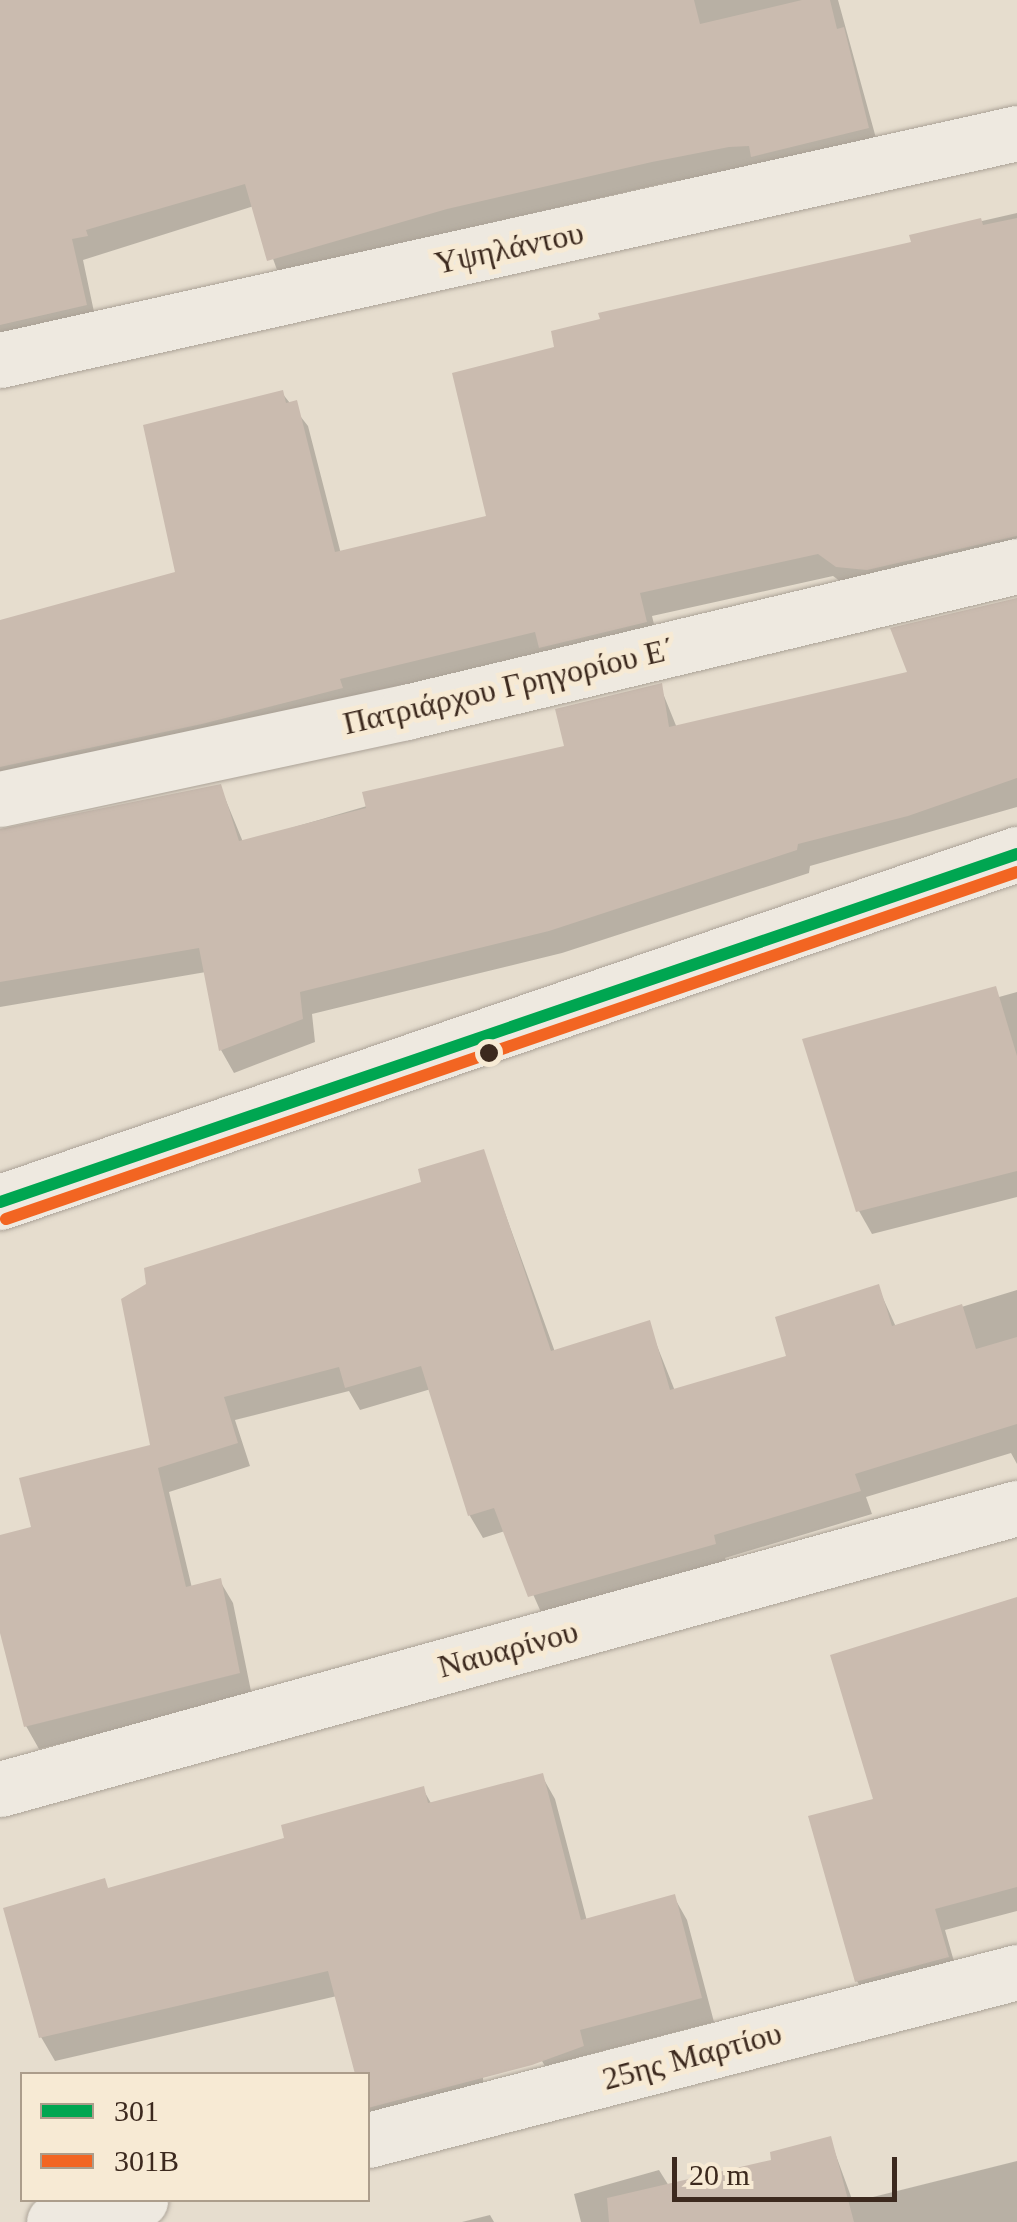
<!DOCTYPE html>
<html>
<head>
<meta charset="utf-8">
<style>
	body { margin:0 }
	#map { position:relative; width:1017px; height:2222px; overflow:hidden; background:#e6ddce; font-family:"Times New Roman",serif }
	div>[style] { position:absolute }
	.shadow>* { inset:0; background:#0003 }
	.building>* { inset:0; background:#cabbaf }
	.roads { filter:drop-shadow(0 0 2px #aba297) drop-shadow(0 0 2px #aba297) }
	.street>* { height:55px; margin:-27.5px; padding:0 27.5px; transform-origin:27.5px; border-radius:27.5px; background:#eee9e0 }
	.secondary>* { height:55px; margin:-27.5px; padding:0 27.5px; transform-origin:27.5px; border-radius:27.5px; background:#eee9e0 }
	.bus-1>* { height:12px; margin:-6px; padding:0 6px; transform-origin:6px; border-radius:6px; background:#00a651 }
	.bus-2>* { height:12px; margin:-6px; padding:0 6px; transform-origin:6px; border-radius:6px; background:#f26522 }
	.dots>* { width:28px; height:28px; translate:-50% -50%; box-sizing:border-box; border:5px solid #f7ead4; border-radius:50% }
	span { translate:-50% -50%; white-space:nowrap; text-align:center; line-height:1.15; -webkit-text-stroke:10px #f7ead4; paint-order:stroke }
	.street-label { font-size:32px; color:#3c291e }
	.legend { position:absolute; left:20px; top:2072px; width:350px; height:130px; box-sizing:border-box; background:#f7ead4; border:2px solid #ac9d8b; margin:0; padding:12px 18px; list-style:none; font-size:30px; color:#3c291e }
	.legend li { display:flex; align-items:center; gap:20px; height:50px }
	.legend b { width:50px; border:2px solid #ac9d8b }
	.scale { position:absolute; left:672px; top:2157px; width:225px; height:45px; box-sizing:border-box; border:5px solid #3c291e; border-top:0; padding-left:12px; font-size:30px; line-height:35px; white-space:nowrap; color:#3c291e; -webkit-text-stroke:8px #f7ead4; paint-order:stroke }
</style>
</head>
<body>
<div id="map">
	<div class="shadow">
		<div style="clip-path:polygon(0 0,838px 0,879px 149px,665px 183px,460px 230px,281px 281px,254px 206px,83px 260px,97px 326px,0 349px)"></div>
		<div style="clip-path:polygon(1017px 213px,1017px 559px,851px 589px,833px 576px,652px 616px,659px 645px,0 794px,0 623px,178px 574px,282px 393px,308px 426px,341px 554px,489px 518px,557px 349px,914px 244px,912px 237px)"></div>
		<div style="clip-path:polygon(1017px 601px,1017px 807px,810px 866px,809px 873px,562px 953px,312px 1014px,315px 1042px,234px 1073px,221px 1050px,206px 972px,0 1007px,0 830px,220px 786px,243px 842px,567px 748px,660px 686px,677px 728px,910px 674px)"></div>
		<div style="clip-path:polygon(1017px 992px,1017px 1197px,872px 1234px,859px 1211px,999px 997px)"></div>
		<div style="clip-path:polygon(483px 1152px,555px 1352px,648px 1323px,675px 1391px,790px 1357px,878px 1287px,896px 1327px,1017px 1290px,1017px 1464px,1011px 1453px,866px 1497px,872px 1514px,725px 1558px,728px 1567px,544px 1619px,505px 1531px,483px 1538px,470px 1516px,431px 1389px,360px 1410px,349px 1391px,235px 1420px,250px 1466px,169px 1492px,192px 1588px,220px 1581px,233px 1603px,252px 1696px,39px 1749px,26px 1726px,0 1537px,34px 1529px,153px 1446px,424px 1184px)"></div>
		<div style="clip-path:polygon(1017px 1604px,1017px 1911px,945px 1930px,959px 1979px,869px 2002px,857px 1981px,876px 1800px)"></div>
		<div style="clip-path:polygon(542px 1776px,555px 1799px,587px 1921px,674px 1897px,687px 1920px,714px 2022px,545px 2066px,531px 2043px,480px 2053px,486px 2104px,380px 2131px,368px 2109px,368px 2074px,358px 2074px,337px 1996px,55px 2061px,41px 2037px,109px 1890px,287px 1839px,423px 1789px,432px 1805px)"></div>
		<div style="clip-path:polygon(830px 2139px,853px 2202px,1017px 2161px,1017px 2222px,581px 2222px,574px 2194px,659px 2170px,669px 2186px,773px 2162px)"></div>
		<div style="clip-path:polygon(490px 2215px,494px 2222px,462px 2222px)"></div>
	</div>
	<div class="building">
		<div style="clip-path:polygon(0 0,694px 0,700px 24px,802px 0,830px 0,837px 29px,844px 27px,869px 128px,751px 157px,749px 146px,729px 147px,652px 162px,447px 209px,267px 261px,245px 184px,86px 230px,88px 236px,72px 239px,87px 305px,0 325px)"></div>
		<div style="clip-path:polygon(981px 218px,983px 225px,1017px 218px,1017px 536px,867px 570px,836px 567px,818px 554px,640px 593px,647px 622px,539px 648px,535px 632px,340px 679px,343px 688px,202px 724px,0 767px,0 620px,175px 572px,143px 425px,283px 390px,286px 403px,297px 400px,335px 552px,486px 516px,452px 373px,554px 347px,551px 331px,600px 319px,598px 313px,911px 242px,909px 235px)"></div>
		<div style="clip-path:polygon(1017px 598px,1017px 778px,908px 816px,798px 844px,797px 850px,549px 931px,300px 992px,303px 1019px,219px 1051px,199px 948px,0 982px,0 829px,221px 784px,239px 841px,366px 808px,362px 792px,564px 746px,555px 709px,662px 683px,669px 727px,907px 672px,890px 628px)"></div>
		<div style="clip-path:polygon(996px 986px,1017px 1056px,1017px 1171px,856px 1212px,802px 1039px)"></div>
		<div style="clip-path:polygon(484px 1149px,551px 1351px,650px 1320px,670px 1390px,786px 1356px,775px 1317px,879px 1284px,892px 1326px,962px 1304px,976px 1349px,1017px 1337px,1017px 1424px,855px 1474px,861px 1491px,714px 1535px,716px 1544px,528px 1597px,494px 1508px,468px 1516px,421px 1366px,345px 1388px,339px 1367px,224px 1397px,238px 1443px,158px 1468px,186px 1587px,221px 1578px,240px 1673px,24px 1727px,0 1633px,0 1535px,31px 1527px,19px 1478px,150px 1445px,121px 1299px,146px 1284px,144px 1268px,421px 1182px,418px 1169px)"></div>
		<div style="clip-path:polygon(1017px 1597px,1017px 1887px,935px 1909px,949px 1957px,855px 1982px,808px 1816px,873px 1799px,830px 1655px)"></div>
		<div style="clip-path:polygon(543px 1773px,581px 1920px,675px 1894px,702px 1998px,580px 2030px,584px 2046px,532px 2065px,368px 2108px,368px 2074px,355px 2074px,328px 1971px,39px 2038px,3px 1908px,105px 1878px,108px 1888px,284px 1838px,281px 1825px,424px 1786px,428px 1803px)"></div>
		<div style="clip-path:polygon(831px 2136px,854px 2222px,609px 2222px,607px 2198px,771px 2160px,770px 2152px)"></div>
	</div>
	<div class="roads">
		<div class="street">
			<div style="left:0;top:360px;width:1042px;rotate:-12.58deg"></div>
			<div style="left:0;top:799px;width:415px;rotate:-12.1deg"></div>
			<div style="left:406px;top:712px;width:628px;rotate:-13.44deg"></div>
			<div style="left:0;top:1789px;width:1055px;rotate:-15.45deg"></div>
			<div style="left:368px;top:2140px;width:670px;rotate:-14.51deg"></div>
			<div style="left:54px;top:2222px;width:89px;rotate:-14.3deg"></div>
		</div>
		<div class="secondary">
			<div style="left:0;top:1202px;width:1075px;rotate:-18.89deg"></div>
		</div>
	</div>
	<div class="bus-1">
		<div style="left:0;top:1202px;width:1075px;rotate:-18.89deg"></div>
	</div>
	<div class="bus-2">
		<div style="left:6px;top:1219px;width:1069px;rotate:-18.94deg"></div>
	</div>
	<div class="dots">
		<div style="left:489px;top:1053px;background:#3c291e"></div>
	</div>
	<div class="street-label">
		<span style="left:509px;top:248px;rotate:-12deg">Υψηλάντου</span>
		<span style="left:509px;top:686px;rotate:-13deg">Πατριάρχου Γρηγορίου Ε΄</span>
		<span style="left:508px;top:1649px;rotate:-15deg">Ναυαρίνου</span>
		<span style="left:692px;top:2056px;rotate:-15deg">25ης Μαρτίου</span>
	</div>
	<ul class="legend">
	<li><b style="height:12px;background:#00a651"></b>301</li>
	<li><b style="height:12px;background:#f26522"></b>301B</li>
	</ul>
	<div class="scale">20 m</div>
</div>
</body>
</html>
